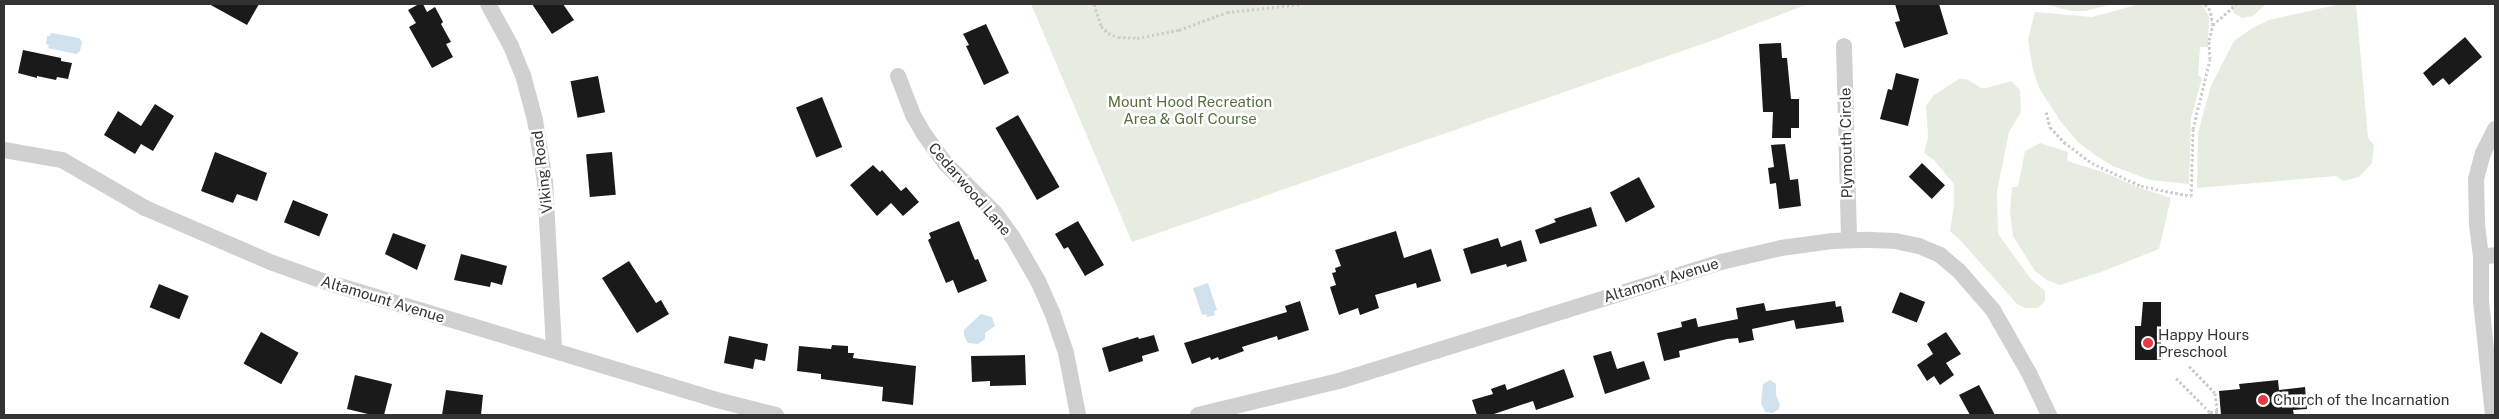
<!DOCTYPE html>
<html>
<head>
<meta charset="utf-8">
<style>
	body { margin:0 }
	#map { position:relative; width:2499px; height:419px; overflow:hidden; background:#fff; font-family:"Public Sans",sans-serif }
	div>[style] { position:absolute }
	.green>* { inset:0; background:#e6ecdf }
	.water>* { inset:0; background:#cfe2ee }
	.building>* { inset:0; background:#1a1a1a; transform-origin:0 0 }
	.path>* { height:3px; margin-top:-1.5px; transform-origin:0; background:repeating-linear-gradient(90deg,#cdcdcd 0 2.5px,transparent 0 5px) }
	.street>* { height:16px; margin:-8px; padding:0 8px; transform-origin:8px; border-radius:8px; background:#d0d0d0 }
	.dots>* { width:14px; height:14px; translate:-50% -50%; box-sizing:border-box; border:2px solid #fff; border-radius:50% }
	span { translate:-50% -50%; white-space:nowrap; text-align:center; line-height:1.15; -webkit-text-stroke:5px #fff; paint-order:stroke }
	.park-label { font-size:15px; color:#56703f }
	.street-label { font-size:15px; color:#333 }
	.poi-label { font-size:15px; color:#333 }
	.left { translate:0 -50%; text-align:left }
	.frame { position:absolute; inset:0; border:5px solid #333; pointer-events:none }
</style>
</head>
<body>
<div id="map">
	<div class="green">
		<div style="clip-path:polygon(1031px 4px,1808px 4px,1708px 42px,1132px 242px)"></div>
		<div style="clip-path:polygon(2044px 4px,2112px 4px,2085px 11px,2072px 11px)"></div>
		<div style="clip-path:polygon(2140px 4px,2202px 4px,2209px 17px,2208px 47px,2200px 47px,2198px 75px,2202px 78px,2191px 118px,2189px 184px,2150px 180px,2113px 166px,2095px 155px,2078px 142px,2061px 122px,2039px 88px,2033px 70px,2028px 40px,2035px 12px,2092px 17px)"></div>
		<div style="clip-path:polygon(2230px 4px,2266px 4px,2253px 16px,2242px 18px,2234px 13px)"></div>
		<div style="clip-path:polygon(2341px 4px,2356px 4px,2368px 138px,2374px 145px,2372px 163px,2359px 177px,2343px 181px,2336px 176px,2197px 188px,2198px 132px,2211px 86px,2234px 41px,2251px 29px,2269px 20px)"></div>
		<div style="clip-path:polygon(1959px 79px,1966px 79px,1981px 88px,1987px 88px,2011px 81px,2020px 90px,2021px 112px,2009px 132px,1997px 191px,1998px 234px,2031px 279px,2045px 291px,2045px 301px,2038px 308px,2025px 308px,2017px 304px,1961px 241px,1950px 231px,1954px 205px,1954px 184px,1934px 160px,1924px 153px,1928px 137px,1926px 106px,1934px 95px)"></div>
		<div style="clip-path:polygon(2040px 143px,2068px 152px,2067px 161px,2103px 172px,2140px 188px,2171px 198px,2159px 249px,2101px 272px,2060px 285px,2047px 280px,2035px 271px,2013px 236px,2010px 211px,2012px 187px,2018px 187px,2025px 151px)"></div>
	</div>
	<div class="water">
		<div style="clip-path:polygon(51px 33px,79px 38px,82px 42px,80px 51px,76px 54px,48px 48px,49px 45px,46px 44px,47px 36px,50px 36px)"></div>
		<div style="clip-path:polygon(1208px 283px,1217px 310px,1214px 311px,1215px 315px,1207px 317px,1206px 314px,1202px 315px,1193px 288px)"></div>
		<div style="clip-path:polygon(981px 314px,992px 317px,995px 326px,985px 333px,985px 339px,978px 344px,968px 343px,964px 336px,964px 330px)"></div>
		<div style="clip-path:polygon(1770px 380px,1776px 384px,1776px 395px,1780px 405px,1779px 409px,1773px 413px,1765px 412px,1761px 403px,1763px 384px)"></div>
	</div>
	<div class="building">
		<div style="clip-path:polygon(209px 4px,259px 4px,247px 25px)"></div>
		<div style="clip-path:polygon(419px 4px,423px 4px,427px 12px,435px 7px,443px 22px,441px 24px,451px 42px,446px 44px,453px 57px,432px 68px,409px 27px,416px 23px,408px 10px)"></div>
		<div style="clip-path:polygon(532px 4px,563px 4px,574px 20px,552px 34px)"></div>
		<div style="clip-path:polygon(1895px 4px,1939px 4px,1948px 34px,1904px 48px,1895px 22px,1900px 21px)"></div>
		<div style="clip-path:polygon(986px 24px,1009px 73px,984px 85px,966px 46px,969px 45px,963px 34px)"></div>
		<div style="clip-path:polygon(2465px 37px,2482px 57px,2449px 85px,2443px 78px,2433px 86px,2423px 73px)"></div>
		<div style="clip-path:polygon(1781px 43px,1782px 58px,1787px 58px,1791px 99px,1799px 99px,1799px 128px,1791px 128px,1791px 138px,1772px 138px,1773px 112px,1763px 112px,1759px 44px)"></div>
		<div style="clip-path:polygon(23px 50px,61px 58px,61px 61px,72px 63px,68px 79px,57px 77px,56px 80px,37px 76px,37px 78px,18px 73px)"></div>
		<div style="clip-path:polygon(1896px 73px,1919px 79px,1908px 126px,1880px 119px,1888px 89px,1892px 90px)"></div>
		<div style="left:598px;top:76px;width:37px;height:28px;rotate:79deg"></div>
		<div style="left:822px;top:97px;width:54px;height:28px;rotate:68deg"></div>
		<div style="clip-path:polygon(155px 104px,174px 116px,153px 151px,141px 144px,135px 154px,104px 135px,118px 111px,141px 126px)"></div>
		<div style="left:1018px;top:115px;width:83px;height:26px;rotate:60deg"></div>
		<div style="clip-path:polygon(1785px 144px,1790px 180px,1798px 179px,1801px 206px,1779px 209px,1776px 183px,1770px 184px,1768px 168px,1774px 167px,1771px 145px)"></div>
		<div style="clip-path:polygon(215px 152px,267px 173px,257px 201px,237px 194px,233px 203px,201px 191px)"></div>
		<div style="left:612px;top:152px;width:43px;height:26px;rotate:85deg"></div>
		<div style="left:1922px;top:163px;width:32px;height:19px;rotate:44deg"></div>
		<div style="clip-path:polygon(873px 165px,880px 172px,882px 170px,901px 191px,906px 187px,919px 202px,903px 216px,891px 203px,877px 216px,850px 185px)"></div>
		<div style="left:1639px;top:177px;width:34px;height:33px;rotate:62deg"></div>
		<div style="left:293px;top:200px;width:38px;height:24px;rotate:22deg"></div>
		<div style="clip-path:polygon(1591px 207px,1597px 226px,1540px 244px,1535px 230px,1556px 222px,1554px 219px)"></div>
		<div style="clip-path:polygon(959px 221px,975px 260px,978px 259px,987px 281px,958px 293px,953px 280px,946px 283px,928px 240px,931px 238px,929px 233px)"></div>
		<div style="clip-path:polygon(1078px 221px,1104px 265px,1085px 276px,1068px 247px,1064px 249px,1055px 234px)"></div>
		<div style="clip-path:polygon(1396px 231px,1404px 258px,1431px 249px,1441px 281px,1417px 288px,1416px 283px,1375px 295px,1379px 308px,1360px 315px,1358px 308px,1339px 315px,1330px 287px,1336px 285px,1332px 273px,1336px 272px,1335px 268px,1341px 266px,1335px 250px)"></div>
		<div style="clip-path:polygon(393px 233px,426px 245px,417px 270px,385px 254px)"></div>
		<div style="clip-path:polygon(1498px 238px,1501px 247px,1521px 240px,1527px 261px,1507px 267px,1506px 264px,1471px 274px,1463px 249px)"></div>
		<div style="clip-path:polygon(461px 254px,507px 266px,502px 285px,491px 282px,490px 287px,454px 280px)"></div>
		<div style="clip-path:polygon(629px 261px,656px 303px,661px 300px,669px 314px,637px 333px,602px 278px)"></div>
		<div style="left:159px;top:284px;width:32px;height:25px;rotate:22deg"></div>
		<div style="left:1900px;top:292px;width:27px;height:22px;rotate:22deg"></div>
		<div style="clip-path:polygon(1300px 301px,1309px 330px,1278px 340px,1277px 336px,1242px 347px,1244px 351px,1219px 360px,1218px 357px,1211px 360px,1210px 357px,1192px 364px,1184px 343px,1287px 312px,1285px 306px)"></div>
		<div style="clip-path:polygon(1835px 301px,1836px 307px,1841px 306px,1844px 322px,1796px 329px,1794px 320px,1752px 329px,1754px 340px,1739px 343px,1738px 338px,1727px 339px,1679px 351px,1680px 357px,1664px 361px,1657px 333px,1682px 327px,1681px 322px,1696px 318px,1698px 327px,1738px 319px,1736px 308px,1764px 303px,1766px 311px)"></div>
		<div style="clip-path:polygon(2143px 302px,2161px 302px,2161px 360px,2135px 360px,2135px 326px,2141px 326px)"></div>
		<div style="left:261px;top:332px;width:43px;height:36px;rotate:29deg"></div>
		<div style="clip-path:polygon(1946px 332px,1961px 354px,1946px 363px,1954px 375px,1940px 385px,1934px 376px,1927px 381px,1917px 365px,1933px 354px,1927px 344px)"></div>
		<div style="clip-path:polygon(1154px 335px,1159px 351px,1142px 356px,1143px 361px,1109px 372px,1102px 348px,1138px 337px,1139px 339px)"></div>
		<div style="clip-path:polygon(729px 336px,768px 344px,765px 361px,755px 359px,753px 369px,724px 363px)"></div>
		<div style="clip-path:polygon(832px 345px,848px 346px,848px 353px,854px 353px,853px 358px,916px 366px,913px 405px,882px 401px,883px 387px,821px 379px,821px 374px,797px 371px,799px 346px,831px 349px)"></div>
		<div style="clip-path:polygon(1611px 351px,1617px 369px,1644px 361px,1650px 379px,1605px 394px,1593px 356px)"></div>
		<div style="clip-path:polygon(1025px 355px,1026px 385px,990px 386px,990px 381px,972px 382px,971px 356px)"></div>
		<div style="clip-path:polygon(1564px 369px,1574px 397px,1536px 410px,1533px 401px,1491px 415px,1477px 415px,1472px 400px,1493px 394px,1491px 389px,1505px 384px,1507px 390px)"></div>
		<div style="clip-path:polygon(355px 375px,392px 384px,384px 415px,372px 415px,347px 409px)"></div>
		<div style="clip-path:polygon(2278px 380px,2279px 390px,2305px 387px,2307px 409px,2293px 410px,2294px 415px,2221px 415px,2219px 391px,2240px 389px,2239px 384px)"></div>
		<div style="clip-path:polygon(1979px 385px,1995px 415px,1970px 415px,1959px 395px)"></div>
		<div style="clip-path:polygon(446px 390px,483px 395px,481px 415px,442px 415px)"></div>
	</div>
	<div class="path">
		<div style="left:1094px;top:4px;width:23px;rotate:72deg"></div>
		<div style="left:1101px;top:26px;width:10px;rotate:45deg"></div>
		<div style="left:1108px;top:33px;width:11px;rotate:22deg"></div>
		<div style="left:1118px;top:37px;width:19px;rotate:3deg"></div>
		<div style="left:1137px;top:38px;width:43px;rotate:-10.8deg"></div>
		<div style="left:1179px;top:30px;width:51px;rotate:-20.6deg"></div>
		<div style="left:1227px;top:12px;width:75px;rotate:-6.1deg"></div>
		<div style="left:2213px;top:25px;width:31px;rotate:-42deg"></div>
		<div style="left:2046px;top:112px;width:16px;rotate:75deg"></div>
		<div style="left:2050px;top:127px;width:21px;rotate:47deg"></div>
		<div style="left:2064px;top:142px;width:35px;rotate:37deg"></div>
		<div style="left:2092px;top:163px;width:54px;rotate:25.1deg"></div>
		<div style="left:2141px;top:186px;width:51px;rotate:11.3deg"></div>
		<div style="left:2191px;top:196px;width:67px;rotate:-88.3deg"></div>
		<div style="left:2193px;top:129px;width:72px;rotate:-76.3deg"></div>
		<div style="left:2210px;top:59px;width:19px;rotate:-93deg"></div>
		<div style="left:2209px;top:40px;width:16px;rotate:-75deg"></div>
		<div style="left:2213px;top:25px;width:15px;rotate:-101deg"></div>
		<div style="left:2210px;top:10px;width:8px;rotate:-130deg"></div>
		<div style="left:2189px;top:366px;width:37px;rotate:46deg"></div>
		<div style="left:2215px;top:393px;width:19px;rotate:84deg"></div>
		<div style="left:2176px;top:378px;width:48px;rotate:45deg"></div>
		<div style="left:2209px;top:415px;width:3px;rotate:-72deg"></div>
		<div style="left:2210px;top:412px;width:11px"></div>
	</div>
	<div class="street">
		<div style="left:488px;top:4px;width:48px;rotate:61.3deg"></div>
		<div style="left:511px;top:46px;width:31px;rotate:68deg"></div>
		<div style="left:523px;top:75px;width:47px;rotate:75.1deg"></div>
		<div style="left:535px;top:120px;width:63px;rotate:80.8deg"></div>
		<div style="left:545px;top:182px;width:168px;rotate:86.9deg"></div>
		<div style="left:1844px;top:46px;width:194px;rotate:88.5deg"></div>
		<div style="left:898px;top:76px;width:42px;rotate:69deg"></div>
		<div style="left:913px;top:115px;width:22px;rotate:60deg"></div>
		<div style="left:924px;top:134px;width:37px;rotate:54deg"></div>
		<div style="left:946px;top:164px;width:69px;rotate:45deg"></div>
		<div style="left:995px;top:213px;width:29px;rotate:54deg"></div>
		<div style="left:1012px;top:236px;width:52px;rotate:60deg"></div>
		<div style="left:1038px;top:281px;width:34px;rotate:66deg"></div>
		<div style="left:1052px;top:312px;width:43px;rotate:71.1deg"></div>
		<div style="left:1066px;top:353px;width:63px;rotate:79deg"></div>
		<div style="left:4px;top:150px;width:59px;rotate:9.8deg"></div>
		<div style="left:62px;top:160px;width:96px;rotate:30deg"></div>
		<div style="left:145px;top:208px;width:139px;rotate:23.3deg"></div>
		<div style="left:273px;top:263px;width:53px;rotate:19.8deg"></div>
		<div style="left:323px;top:281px;width:407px;rotate:16.8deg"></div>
		<div style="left:713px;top:399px;width:65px;rotate:14.3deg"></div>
		<div style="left:2481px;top:257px;width:35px;rotate:-97deg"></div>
		<div style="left:2477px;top:222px;width:43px;rotate:-91.3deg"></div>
		<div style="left:2476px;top:179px;width:27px;rotate:-75deg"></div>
		<div style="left:2483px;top:153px;width:27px;rotate:-63deg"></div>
		<div style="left:1198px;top:415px;width:145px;rotate:-13.6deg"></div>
		<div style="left:1339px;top:381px;width:400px;rotate:-17.3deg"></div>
		<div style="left:1721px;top:262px;width:62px;rotate:-13.1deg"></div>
		<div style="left:1781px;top:248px;width:51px;rotate:-7.8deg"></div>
		<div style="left:1832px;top:241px;width:38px;rotate:-2deg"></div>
		<div style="left:1870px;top:240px;width:25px;rotate:2deg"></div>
		<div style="left:1895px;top:241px;width:25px;rotate:12deg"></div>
		<div style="left:1919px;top:246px;width:23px;rotate:23deg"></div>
		<div style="left:1940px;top:255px;width:25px;rotate:40deg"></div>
		<div style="left:1959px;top:271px;width:52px;rotate:48.9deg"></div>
		<div style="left:1993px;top:310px;width:73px;rotate:60.3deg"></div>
		<div style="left:2029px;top:373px;width:47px;rotate:64.5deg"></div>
		<div style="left:2493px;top:415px;width:116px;rotate:-96deg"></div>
		<div style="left:2481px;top:300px;width:43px;rotate:-90deg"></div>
		<div style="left:2481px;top:257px;width:14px;rotate:-8deg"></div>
	</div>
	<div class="dots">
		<div style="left:2148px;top:343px;background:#e63946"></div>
		<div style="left:2263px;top:400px;background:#e63946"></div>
	</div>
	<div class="park-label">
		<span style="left:1190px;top:110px">Mount Hood Recreation<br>Area &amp; Golf Course</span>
	</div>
	<div class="street-label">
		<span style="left:1846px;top:143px;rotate:-91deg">Plymouth Circle</span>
		<span style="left:542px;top:172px;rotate:-97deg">Viking Road</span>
		<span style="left:970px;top:189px;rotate:49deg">Cedarwood Lane</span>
		<span style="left:1661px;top:280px;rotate:-17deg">Altamont Avenue</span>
		<span style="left:383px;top:299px;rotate:17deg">Altamount Avenue</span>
	</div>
	<div class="poi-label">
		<span class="left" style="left:2158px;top:343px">Happy Hours<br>Preschool</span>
		<span class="left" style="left:2273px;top:400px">Church of the Incarnation</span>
	</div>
	<div class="frame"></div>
</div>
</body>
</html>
